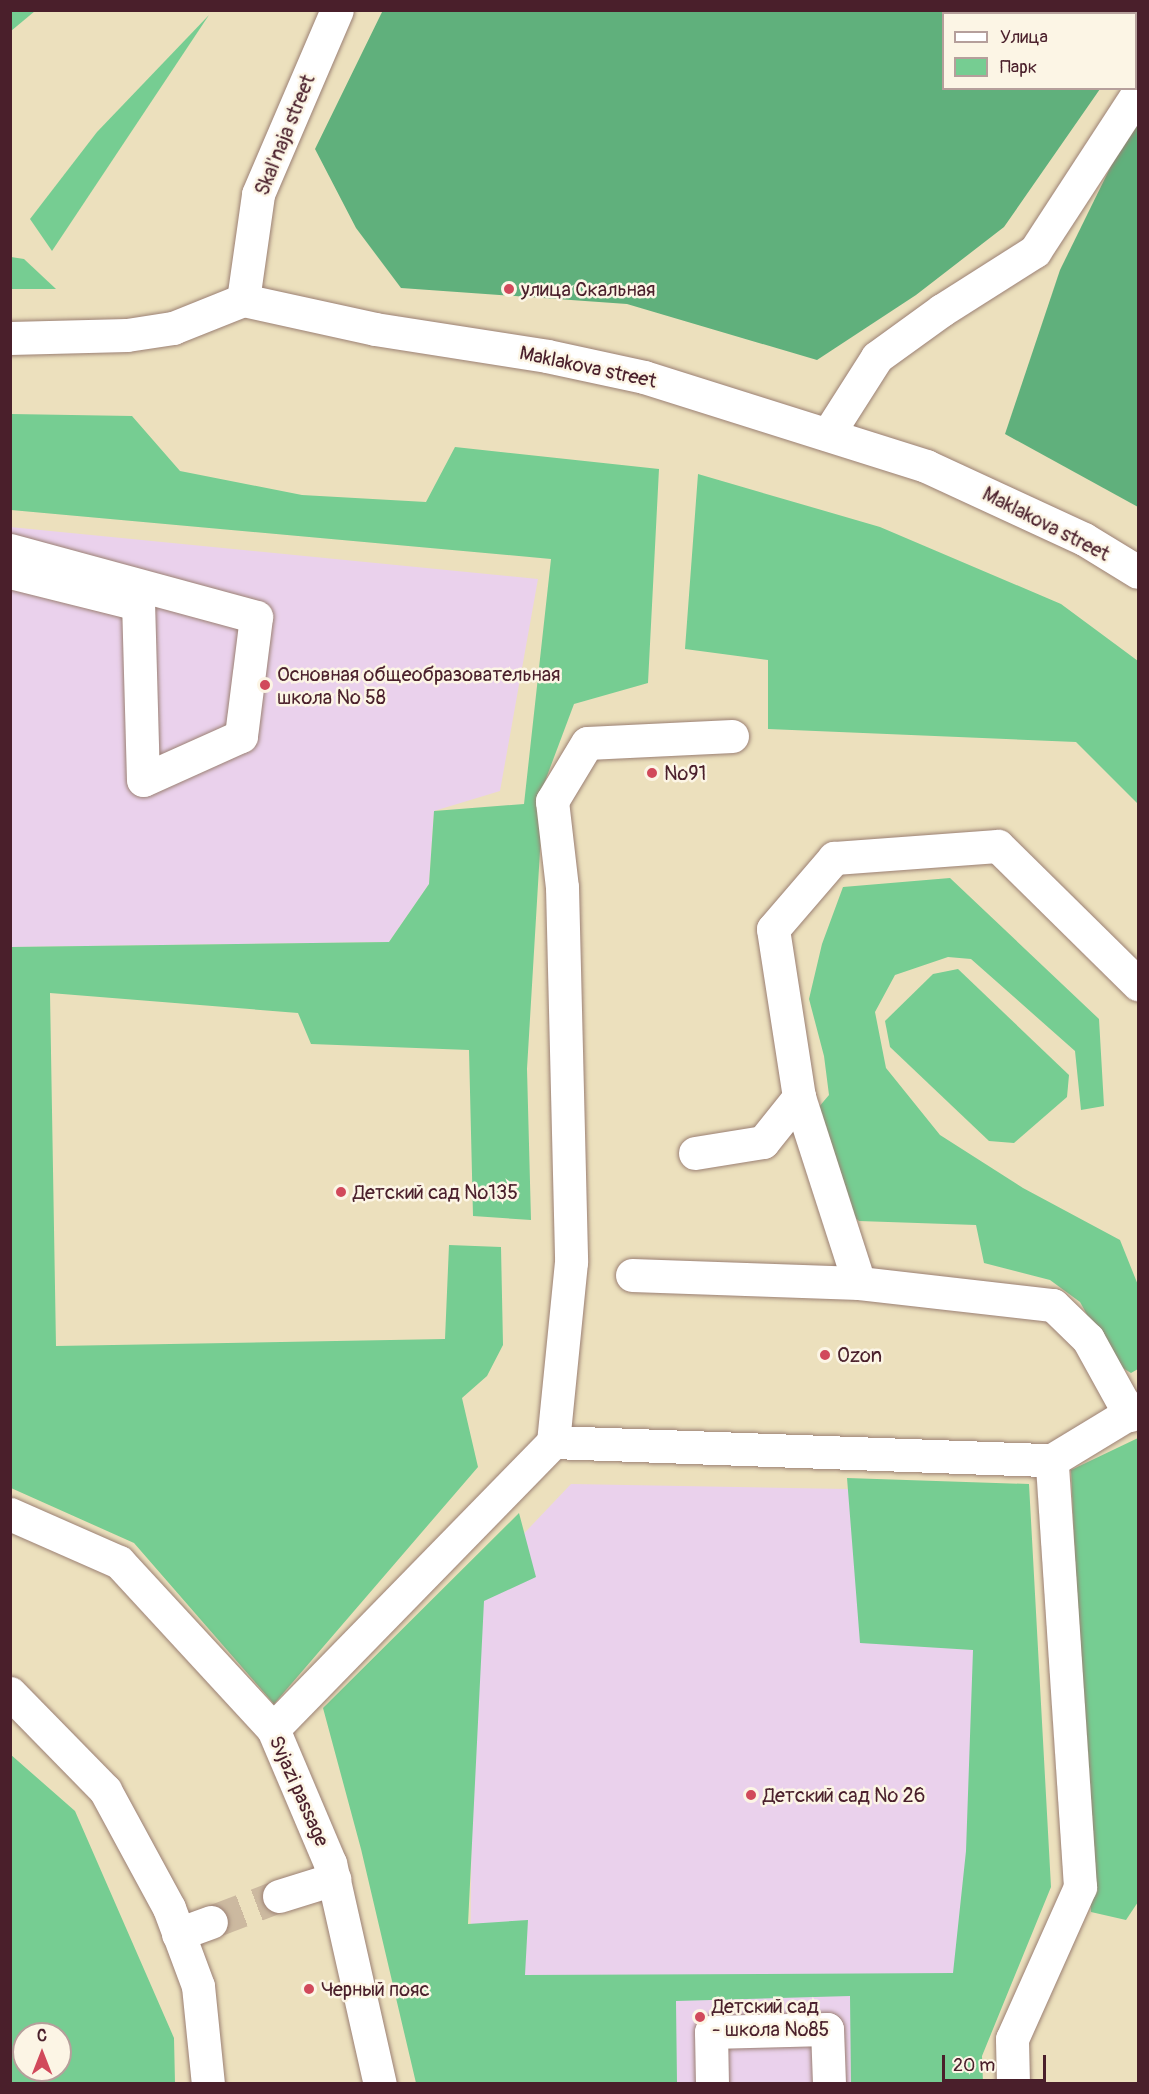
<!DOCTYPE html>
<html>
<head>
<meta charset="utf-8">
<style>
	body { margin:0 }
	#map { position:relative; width:1149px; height:2094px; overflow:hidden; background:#ece0bd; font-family:Pangolin,sans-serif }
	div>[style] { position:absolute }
	.built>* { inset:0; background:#ead1ec }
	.green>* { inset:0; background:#76cd92 }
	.forest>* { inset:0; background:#60b07c }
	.minor-tunnel>* { height:33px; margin-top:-16.5px; transform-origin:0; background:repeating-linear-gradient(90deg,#ccb9a0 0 33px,transparent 0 49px) }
	.roads { filter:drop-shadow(0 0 2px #9b8074) drop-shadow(0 0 2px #9b8074) }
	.minor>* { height:33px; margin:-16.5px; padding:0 16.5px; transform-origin:16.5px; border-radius:16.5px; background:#fff }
	.dots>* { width:16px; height:16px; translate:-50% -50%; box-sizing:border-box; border:3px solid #fcf5e5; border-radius:50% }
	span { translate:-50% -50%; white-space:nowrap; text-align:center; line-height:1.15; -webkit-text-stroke:5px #fcf5e5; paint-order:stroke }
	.street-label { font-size:20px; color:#4a1f2b }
	.poi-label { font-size:20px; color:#4a1f2b }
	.left { translate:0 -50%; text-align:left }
	.frame { position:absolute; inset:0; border:12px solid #4a1f2b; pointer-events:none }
	.legend { position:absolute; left:942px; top:12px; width:195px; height:78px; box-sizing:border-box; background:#fcf5e5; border:2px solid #b59f9b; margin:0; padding:8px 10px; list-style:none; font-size:18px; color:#4a1f2b }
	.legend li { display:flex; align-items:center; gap:12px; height:30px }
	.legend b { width:30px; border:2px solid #b59f9b }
	.north { position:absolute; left:12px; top:2022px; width:60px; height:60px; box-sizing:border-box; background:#fcf5e5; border:2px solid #b59f9b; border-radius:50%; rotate:0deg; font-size:16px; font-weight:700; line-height:24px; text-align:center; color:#4a1f2b }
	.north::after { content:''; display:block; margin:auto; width:21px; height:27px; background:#d1495b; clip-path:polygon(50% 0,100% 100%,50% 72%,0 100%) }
	.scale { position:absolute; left:942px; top:2055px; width:104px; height:27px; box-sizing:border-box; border:3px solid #4a1f2b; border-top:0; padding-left:8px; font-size:18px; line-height:21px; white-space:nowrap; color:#4a1f2b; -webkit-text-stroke:4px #fcf5e5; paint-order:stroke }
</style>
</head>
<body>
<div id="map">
	<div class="built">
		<div style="clip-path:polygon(10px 527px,538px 579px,500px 791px,434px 811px,429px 884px,389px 942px,11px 947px)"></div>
		<div style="clip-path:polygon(571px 1484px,963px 1491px,1017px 1546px,959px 2083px,469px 2083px,474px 1586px)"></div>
	</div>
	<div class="green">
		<div style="clip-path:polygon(11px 10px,35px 10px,35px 11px,11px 31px)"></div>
		<div style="clip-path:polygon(209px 15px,52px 251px,30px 219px,97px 132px)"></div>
		<div style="clip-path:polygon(11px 257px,24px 259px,56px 289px,11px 289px)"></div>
		<div style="clip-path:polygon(11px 414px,132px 416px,180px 471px,302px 495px,426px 502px,455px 447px,659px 469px,648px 683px,574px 704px,544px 784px,527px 1069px,531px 1220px,473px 1216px,469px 1050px,311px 1044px,298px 1013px,50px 993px,56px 1346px,445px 1339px,449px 1245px,501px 1247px,503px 1345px,487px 1376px,462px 1398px,478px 1467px,274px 1704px,134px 1543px,11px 1488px,11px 947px,389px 942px,429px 884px,434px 811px,524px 804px,551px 559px,11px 510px)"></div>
		<div style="clip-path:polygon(698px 474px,880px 527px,1061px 604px,1138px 661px,1138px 804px,1076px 742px,768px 729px,768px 660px,685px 649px)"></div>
		<div style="clip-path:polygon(950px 878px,1099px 1019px,1104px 1106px,1081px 1110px,1075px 1051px,971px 959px,948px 957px,895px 975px,875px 1012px,886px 1068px,940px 1135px,1023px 1188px,1120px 1240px,1138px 1285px,1138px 1369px,1131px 1373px,1113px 1362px,1080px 1302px,1050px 1280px,984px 1263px,976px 1225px,859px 1221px,820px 1188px,796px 1134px,829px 1095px,824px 1056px,809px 999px,822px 944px,843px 887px)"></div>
		<div style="clip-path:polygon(958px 969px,1069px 1075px,1067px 1097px,1014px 1143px,989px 1141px,890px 1047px,885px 1021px,933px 974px)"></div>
		<div style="clip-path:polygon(1138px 1438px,1138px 1902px,1126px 1920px,1091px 1912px,1071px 1470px)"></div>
		<div style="clip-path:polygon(847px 1478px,1029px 1484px,1051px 1887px,982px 2056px,983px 2083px,851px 2083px,850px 1996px,676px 2001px,677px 2083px,416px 2083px,361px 1849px,323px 1708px,519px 1513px,536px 1577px,484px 1601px,468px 1924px,528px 1920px,525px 1975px,953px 1973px,966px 1851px,973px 1650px,860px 1643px)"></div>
		<div style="clip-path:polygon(evenodd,10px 1754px,75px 1811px,174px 2038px,175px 2083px,11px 2083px,10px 1754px,24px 2034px,60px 2034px,60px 2070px,24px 2070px,24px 2034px)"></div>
	</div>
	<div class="forest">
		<div style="clip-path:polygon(383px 10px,1138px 11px,1138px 51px,1136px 54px,1136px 14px,944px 14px,944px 88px,1100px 89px,1004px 227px,916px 295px,817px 360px,627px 304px,401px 288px,356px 228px,315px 149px)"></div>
		<div style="clip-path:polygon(1138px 111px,1138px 507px,1005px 434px,1060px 270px)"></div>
	</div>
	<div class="minor-tunnel">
		<div style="left:211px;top:1922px;width:73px;rotate:-20.9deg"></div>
	</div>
	<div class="roads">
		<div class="minor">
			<div style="left:243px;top:300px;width:107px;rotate:-81.9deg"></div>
			<div style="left:258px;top:194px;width:200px;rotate:-66.8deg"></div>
			<div style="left:10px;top:338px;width:117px;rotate:-1.5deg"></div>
			<div style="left:127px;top:335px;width:47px;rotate:-8.7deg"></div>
			<div style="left:173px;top:328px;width:75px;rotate:-21.8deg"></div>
			<div style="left:243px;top:300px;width:135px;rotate:12.4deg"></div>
			<div style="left:375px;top:329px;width:174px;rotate:8.9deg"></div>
			<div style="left:547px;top:356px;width:99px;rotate:12.2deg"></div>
			<div style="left:644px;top:377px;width:296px;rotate:17.5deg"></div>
			<div style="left:926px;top:466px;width:174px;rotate:24.8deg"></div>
			<div style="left:1084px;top:539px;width:63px;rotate:31.4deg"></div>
			<div style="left:828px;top:434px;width:91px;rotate:-57.5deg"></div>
			<div style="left:877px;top:357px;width:80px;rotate:-35.9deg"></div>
			<div style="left:942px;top:310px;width:110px;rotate:-32.4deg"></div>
			<div style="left:1035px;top:251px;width:189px;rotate:-56.9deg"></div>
			<div style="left:10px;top:550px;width:255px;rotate:15.2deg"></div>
			<div style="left:256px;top:617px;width:120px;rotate:97.2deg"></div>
			<div style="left:241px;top:736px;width:107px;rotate:155.8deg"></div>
			<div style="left:143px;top:780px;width:176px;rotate:-91.6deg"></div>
			<div style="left:138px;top:604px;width:132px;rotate:-166deg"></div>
			<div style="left:732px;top:736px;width:145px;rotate:177.2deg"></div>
			<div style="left:587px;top:743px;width:68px;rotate:121.1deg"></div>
			<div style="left:552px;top:801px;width:87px;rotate:83.4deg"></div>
			<div style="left:562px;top:887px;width:375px;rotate:88.6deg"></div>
			<div style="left:571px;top:1262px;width:181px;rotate:95.7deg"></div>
			<div style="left:553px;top:1442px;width:499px;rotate:2.1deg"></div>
			<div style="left:799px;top:1097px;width:195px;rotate:72.1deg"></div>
			<div style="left:695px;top:1153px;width:69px;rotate:-9.2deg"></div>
			<div style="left:763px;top:1142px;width:58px;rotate:-51.3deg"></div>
			<div style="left:799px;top:1097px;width:170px;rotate:-98.8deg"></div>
			<div style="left:773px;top:929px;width:94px;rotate:-49.3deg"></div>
			<div style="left:834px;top:858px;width:164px;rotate:-4.2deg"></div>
			<div style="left:998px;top:846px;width:197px;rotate:44.6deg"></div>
			<div style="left:632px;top:1275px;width:227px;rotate:2deg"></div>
			<div style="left:859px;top:1283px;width:195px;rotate:6.5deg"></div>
			<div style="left:1053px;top:1305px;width:49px;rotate:44.2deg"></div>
			<div style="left:1088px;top:1339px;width:87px;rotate:61.1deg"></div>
			<div style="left:10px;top:1514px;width:119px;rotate:23.8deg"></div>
			<div style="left:119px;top:1562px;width:227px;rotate:47.3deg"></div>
			<div style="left:273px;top:1729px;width:146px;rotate:67deg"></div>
			<div style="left:330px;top:1863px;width:227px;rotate:77.3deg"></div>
			<div style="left:10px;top:1693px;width:136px;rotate:45.6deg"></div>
			<div style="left:105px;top:1790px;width:134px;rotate:61.5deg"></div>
			<div style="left:169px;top:1908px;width:83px;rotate:69.6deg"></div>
			<div style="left:198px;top:1986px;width:99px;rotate:84.2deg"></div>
			<div style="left:273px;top:1729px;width:401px;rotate:-45.7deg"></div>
			<div style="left:279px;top:1896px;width:58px;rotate:-17.2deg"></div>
			<div style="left:178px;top:1934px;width:35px;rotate:-20deg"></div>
			<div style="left:712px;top:2084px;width:52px;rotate:-91.1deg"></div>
			<div style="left:711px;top:2032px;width:116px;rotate:-1.5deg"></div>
			<div style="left:827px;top:2029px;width:55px;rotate:87.9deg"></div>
			<div style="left:1013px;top:2084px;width:45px;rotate:-91.3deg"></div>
			<div style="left:1012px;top:2039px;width:167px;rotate:-65.9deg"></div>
			<div style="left:1080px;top:1887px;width:428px;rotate:-93.8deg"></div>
			<div style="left:1052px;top:1460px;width:100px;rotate:-31.2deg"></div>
		</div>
	</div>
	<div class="dots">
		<div style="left:509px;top:289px;background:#d1495b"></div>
		<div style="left:265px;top:685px;background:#d1495b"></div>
		<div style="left:652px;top:773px;background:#d1495b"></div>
		<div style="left:341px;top:1192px;background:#d1495b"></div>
		<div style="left:825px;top:1355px;background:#d1495b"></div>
		<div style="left:751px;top:1795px;background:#d1495b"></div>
		<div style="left:309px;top:1989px;background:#d1495b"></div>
		<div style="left:700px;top:2017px;background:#d1495b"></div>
	</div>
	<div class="street-label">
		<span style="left:285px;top:135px;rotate:-68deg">Skal'naja street</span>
		<span style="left:588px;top:367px;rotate:12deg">Maklakova street</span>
		<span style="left:1046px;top:524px;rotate:27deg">Maklakova street</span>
		<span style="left:299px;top:1791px;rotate:66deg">Svjazi passage</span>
	</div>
	<div class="poi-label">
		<span class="left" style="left:521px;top:289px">улица Скальная</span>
		<span class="left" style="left:277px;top:686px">Основная общеобразовательная<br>школа № 58</span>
		<span class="left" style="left:664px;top:773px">№91</span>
		<span class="left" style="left:353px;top:1192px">Детский сад №135</span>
		<span class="left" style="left:837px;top:1355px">Ozon</span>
		<span class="left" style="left:763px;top:1795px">Детский сад № 26</span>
		<span class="left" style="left:321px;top:1989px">Черный пояс</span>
		<span class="left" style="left:712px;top:2018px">Детский сад<br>- школа №85</span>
	</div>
	<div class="frame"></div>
	<ul class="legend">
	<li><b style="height:8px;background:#fff"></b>Улица</li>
	<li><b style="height:16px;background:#76cd92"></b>Парк</li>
	</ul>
	<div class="north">С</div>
	<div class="scale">20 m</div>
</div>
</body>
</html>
